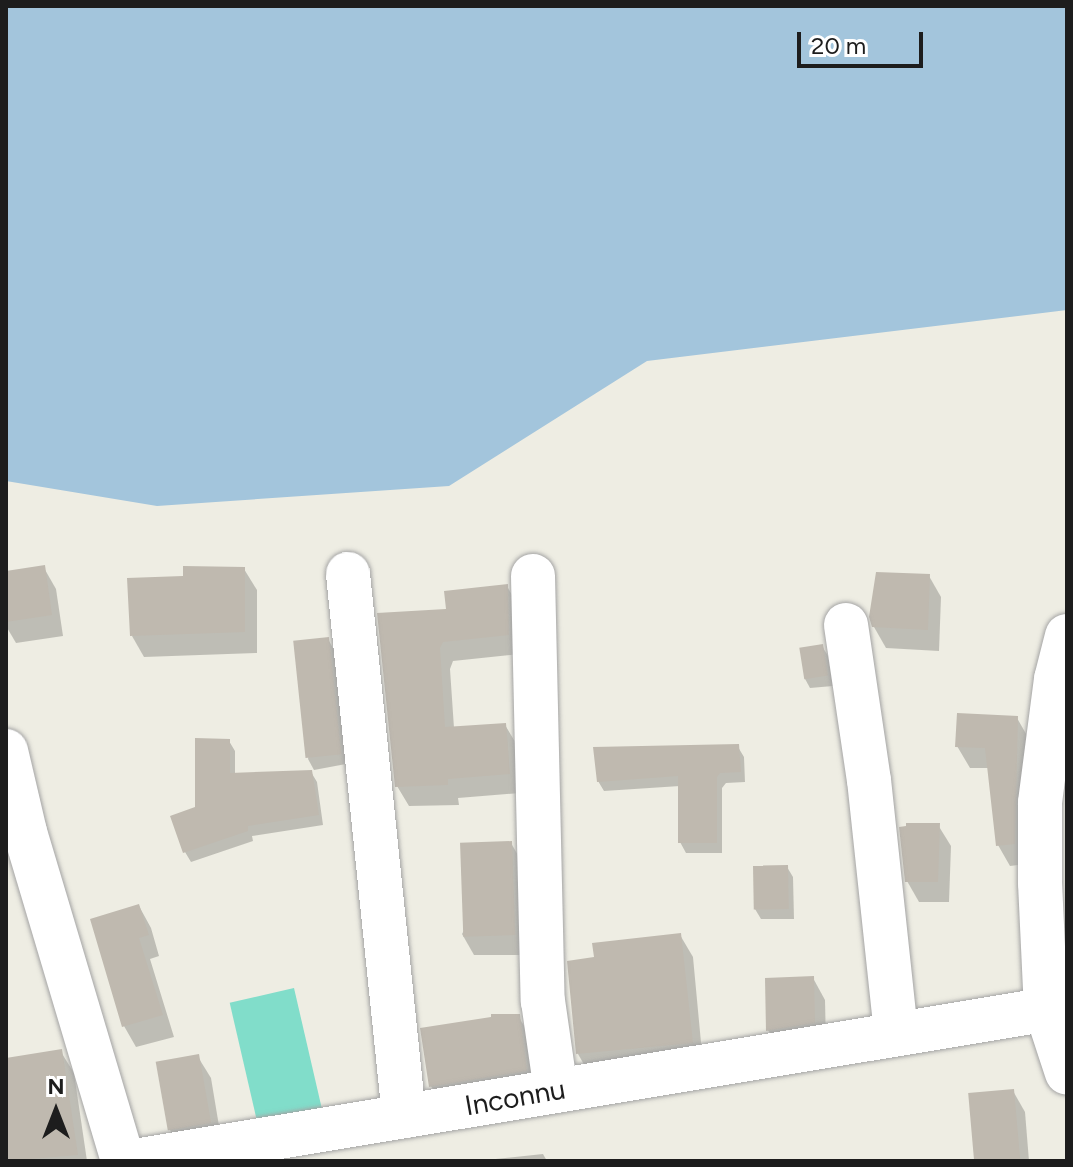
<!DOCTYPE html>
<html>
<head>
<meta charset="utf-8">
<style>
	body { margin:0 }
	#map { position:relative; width:1073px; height:1167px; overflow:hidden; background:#eeede3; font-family:Figtree,sans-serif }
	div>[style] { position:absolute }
	.pitch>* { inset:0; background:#81ddca; transform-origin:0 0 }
	.water>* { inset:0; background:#a3c5dc }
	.shadow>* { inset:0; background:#0003 }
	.building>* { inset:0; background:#bfb9af; transform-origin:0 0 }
	.roads { filter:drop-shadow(0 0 2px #a4a4a4) drop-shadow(0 0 2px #a4a4a4) }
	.minor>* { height:44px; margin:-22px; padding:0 22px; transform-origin:22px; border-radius:22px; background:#fff }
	span { translate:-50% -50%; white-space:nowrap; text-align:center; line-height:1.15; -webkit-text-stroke:7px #fff; paint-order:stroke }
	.street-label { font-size:28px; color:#1d1d1d }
	.frame { position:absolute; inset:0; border:8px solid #1d1d1d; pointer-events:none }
	.north { position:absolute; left:16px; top:1071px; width:80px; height:80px; -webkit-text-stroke:6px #fff; paint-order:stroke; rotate:0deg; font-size:22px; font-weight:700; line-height:32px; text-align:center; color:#1d1d1d }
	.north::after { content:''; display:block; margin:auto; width:28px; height:36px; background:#1d1d1d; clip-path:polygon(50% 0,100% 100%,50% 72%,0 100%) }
	.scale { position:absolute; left:797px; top:32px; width:126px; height:36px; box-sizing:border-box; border:4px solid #1d1d1d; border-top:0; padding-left:10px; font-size:24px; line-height:28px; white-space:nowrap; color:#1d1d1d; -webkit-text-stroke:6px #fff; paint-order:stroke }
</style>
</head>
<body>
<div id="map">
	<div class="pitch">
		<div style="left:294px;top:988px;width:134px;height:66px;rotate:77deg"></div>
	</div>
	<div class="water">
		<div style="clip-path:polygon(6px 6px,1067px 6px,1067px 310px,647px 361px,449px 486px,157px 506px,6px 481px)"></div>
	</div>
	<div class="shadow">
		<div style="clip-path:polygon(44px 568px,56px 589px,63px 636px,16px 643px,6px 626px,6px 573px)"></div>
		<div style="clip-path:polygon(244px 569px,257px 590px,257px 653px,144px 657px,132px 636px,185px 578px)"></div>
		<div style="clip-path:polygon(929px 576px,941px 597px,939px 651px,886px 648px,874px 627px)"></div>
		<div style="clip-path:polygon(507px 586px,518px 606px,520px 654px,453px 661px,450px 669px,454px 728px,505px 725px,517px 745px,520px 793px,458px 798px,459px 805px,409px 806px,397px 786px,448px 611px)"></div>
		<div style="clip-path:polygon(328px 639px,334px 650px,346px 764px,314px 770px,308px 759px)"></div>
		<div style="clip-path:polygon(822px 646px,828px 656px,833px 686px,810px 688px,804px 677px)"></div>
		<div style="clip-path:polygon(1017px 718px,1029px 739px,1026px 864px,1010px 866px,998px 845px,989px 768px,970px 768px,957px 746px)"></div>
		<div style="clip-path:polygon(229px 741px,235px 751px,235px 775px,311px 772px,317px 782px,323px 825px,252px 836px,253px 841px,191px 862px,185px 852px,197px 809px)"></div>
		<div style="clip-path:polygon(738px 747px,744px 757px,745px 782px,726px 783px,722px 788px,722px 853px,686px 853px,680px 842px,680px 786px,604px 791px,598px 781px)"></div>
		<div style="clip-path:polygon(938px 825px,951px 846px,949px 902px,919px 902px,907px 881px)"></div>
		<div style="clip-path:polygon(511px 843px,523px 864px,527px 955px,474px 955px,462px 934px)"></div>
		<div style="clip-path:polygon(787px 867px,793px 877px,794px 919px,761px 919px,755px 909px)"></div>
		<div style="clip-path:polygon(139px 906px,151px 928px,159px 956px,150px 959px,174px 1037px,136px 1047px,124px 1026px,93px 920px)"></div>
		<div style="clip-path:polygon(680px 935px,693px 957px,703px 1064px,590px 1075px,578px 1054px,596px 958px)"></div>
		<div style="clip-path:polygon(813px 978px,825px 1000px,826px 1044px,780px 1051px,768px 1030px)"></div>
		<div style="clip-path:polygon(518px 1016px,531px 1037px,538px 1091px,443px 1107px,431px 1086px)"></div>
		<div style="clip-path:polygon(61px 1052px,74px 1073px,87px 1161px,6px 1161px,6px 1060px)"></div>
		<div style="clip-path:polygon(198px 1057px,211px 1078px,222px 1144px,182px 1151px,170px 1130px)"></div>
		<div style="clip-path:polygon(1013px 1091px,1025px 1112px,1029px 1161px,976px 1161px)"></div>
		<div style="clip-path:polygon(543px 1154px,547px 1161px,476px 1161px)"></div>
	</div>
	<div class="building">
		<div style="clip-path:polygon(45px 565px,52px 615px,6px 622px,6px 571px)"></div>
		<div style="clip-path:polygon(183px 566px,245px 567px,245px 632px,130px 636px,127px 578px,183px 576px)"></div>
		<div style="clip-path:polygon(876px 572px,930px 574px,928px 630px,872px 627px,869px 617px)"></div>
		<div style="clip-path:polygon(508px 584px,509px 635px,443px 642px,440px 648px,445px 727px,506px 723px,510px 774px,448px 779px,448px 785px,395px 787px,377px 613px,446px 609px,444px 591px)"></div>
		<div style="left:329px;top:637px;width:118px;height:36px;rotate:84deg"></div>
		<div style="left:823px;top:644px;width:32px;height:24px;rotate:81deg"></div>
		<div style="clip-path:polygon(957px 713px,1018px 716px,1015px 844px,996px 846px,985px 748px,955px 747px)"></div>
		<div style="clip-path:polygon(195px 738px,230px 739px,230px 773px,312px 770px,319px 815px,248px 826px,248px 831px,183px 853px,170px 816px,195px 807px)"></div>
		<div style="clip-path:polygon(739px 744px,741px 772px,720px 773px,717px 777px,717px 843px,678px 843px,678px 776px,597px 782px,593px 747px)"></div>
		<div style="clip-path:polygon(906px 823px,940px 823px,938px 882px,905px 882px,899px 827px,906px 826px)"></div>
		<div style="left:512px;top:841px;width:94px;height:52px;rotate:88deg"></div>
		<div style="left:788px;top:865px;width:44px;height:35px;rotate:89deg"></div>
		<div style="clip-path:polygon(139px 904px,149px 935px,139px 938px,163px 1015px,122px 1027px,90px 919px)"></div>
		<div style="clip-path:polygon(681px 933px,693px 1043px,576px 1054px,567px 961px,594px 957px,592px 943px)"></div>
		<div style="clip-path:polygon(814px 976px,815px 1023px,766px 1031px,765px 978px)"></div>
		<div style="clip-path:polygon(491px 1014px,520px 1014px,527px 1071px,429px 1087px,420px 1028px,491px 1017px)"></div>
		<div style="clip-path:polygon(62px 1049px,78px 1155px,6px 1161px,6px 1058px)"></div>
		<div style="left:199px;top:1054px;width:70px;height:44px;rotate:80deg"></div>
		<div style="left:1014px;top:1089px;width:72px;height:46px;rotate:85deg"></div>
	</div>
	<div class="roads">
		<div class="minor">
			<div style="left:348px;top:574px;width:545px;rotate:84.1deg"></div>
			<div style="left:533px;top:576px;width:425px;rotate:88.7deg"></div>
			<div style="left:543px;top:1001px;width:91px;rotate:81.8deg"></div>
			<div style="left:846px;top:625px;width:157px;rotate:81.6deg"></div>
			<div style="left:869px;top:780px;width:255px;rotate:83.9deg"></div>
			<div style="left:1067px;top:636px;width:44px;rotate:104.3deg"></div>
			<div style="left:1056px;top:679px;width:125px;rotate:97.4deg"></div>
			<div style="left:1040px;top:803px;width:80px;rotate:90deg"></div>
			<div style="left:1040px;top:883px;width:126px;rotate:87.3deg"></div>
			<div style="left:1046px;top:1009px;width:67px;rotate:71.8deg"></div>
			<div style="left:6px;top:751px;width:83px;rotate:76.8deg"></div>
			<div style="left:25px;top:832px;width:343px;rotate:73.4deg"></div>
			<div style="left:135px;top:1161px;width:945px;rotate:-9.44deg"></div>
		</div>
	</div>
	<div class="street-label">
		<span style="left:515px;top:1097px;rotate:-10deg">Inconnu</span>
	</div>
	<div class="frame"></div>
	<div class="north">N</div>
	<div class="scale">20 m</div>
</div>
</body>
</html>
